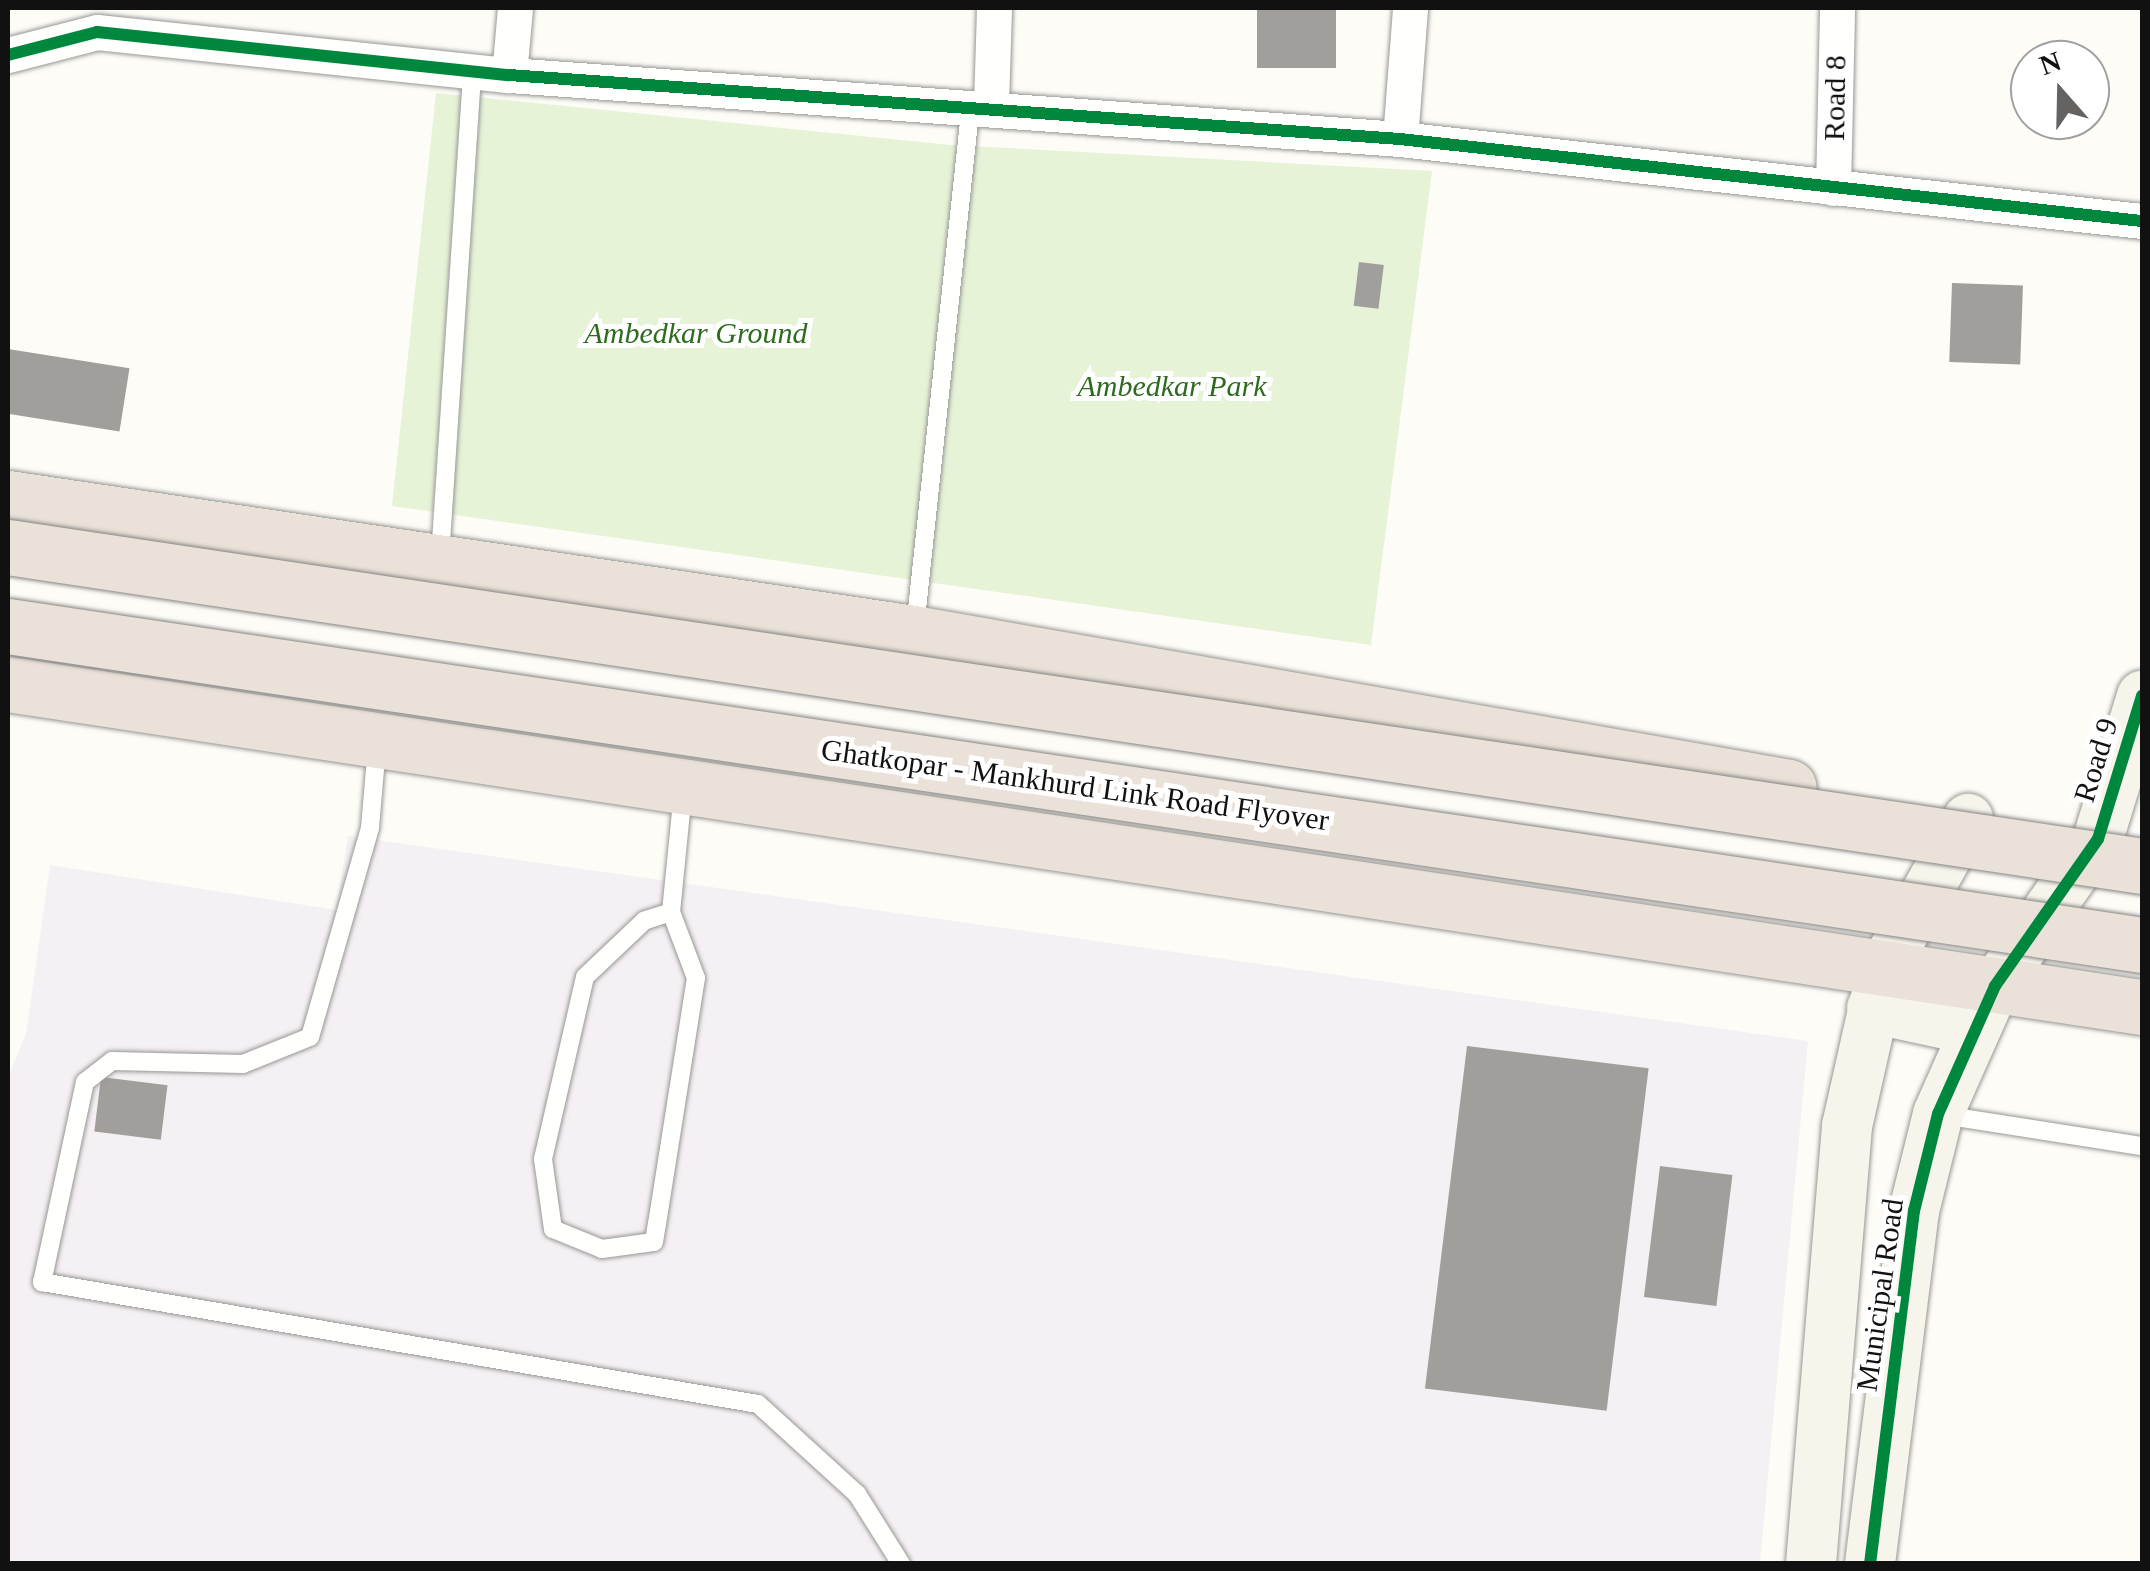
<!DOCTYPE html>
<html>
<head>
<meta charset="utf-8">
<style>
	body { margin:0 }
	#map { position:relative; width:2150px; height:1571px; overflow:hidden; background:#fdfcf7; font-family:Georgia,serif }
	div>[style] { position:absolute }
	.industrial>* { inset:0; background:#f5f0f3 }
	.green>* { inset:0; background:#e7f3d7 }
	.building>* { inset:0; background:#a19f9c; transform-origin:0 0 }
	.roads { filter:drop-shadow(0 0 2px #979795) drop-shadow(0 0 2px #979795) }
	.lane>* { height:18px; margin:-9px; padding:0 9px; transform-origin:9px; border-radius:9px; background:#fffffe }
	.street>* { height:35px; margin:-17.5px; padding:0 17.5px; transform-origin:17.5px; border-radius:17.5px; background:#fffffe }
	.secondary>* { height:50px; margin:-25px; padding:0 25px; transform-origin:25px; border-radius:25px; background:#f6f4eb }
	.highway>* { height:55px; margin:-27.5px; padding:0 27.5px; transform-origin:27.5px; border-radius:27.5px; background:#eae1d8 }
	.bridges { filter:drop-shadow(0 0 2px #858482) drop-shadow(0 0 2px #858482) }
	.highway-bridge>* { height:55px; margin:-27.5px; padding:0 27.5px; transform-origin:27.5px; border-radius:27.5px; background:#eae1d8 }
	.cycleway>* { height:12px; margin:-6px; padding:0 6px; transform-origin:6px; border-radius:6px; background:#00873e }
	span { translate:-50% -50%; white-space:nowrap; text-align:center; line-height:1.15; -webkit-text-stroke:10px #fff; paint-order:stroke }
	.street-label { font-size:30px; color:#111 }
	.park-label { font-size:30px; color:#2f6b1f; font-style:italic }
	.frame { position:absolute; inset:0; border:10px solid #111; pointer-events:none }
	.north { position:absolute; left:2010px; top:40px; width:100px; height:100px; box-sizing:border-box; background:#fff; border:2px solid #a0a0a0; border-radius:50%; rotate:340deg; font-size:28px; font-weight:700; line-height:40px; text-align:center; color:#111 }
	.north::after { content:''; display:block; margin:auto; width:35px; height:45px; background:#646362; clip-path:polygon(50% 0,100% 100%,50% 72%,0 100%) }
</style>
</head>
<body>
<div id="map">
	<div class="industrial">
		<div style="clip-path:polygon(348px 836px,1808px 1041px,1760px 1563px,8px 1564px,8px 1077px,26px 1034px,50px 865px,336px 910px)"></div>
	</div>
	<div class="green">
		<div style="clip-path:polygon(436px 93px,951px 145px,1432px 171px,1371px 645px,392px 506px)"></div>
	</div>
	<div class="building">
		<div style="left:1257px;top:8px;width:79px;height:60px"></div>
		<div style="left:1359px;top:262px;width:25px;height:44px;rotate:7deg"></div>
		<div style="left:1952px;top:283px;width:71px;height:79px;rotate:2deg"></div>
		<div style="left:8px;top:349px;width:123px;height:64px;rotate:9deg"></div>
		<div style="left:1467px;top:1046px;width:183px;height:345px;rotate:7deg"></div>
		<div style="left:101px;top:1077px;width:67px;height:55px;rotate:7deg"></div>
		<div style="left:1660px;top:1166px;width:73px;height:132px;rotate:7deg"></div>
	</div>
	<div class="roads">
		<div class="lane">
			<div style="left:440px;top:557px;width:488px;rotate:-86.2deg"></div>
			<div style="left:915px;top:628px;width:528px;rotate:-83.91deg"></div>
			<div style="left:377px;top:746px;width:82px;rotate:94.9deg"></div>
			<div style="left:370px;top:828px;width:217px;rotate:106deg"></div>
			<div style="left:310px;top:1037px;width:72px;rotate:158.1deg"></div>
			<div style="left:243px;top:1064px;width:131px;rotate:-178.7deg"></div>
			<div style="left:112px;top:1061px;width:34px;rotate:142deg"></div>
			<div style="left:85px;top:1082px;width:205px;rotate:102.1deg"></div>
			<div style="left:42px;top:1282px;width:726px;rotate:9.67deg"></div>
			<div style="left:758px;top:1404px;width:134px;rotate:42.3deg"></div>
			<div style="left:857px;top:1494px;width:83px;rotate:57.8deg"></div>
			<div style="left:671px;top:912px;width:28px;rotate:162deg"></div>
			<div style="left:644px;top:921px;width:81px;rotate:136.5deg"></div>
			<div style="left:585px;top:977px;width:187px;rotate:103deg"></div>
			<div style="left:543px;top:1159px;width:71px;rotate:81.9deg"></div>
			<div style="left:553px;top:1229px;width:53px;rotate:22.2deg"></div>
			<div style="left:602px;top:1249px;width:52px;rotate:-7.7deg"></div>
			<div style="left:654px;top:1242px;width:18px;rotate:-81deg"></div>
			<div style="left:657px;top:1224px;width:249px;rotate:-81deg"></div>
			<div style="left:696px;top:978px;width:71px;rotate:-110.7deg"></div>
			<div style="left:671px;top:912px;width:121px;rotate:-84.3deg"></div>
			<div style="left:1943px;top:1115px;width:201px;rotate:8.9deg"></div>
		</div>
		<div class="street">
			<div style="left:8px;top:55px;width:92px;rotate:-14.5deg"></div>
			<div style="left:97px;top:32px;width:414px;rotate:6deg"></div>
			<div style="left:509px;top:75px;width:893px;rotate:4.11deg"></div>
			<div style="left:1400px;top:139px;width:747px;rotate:6.31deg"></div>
			<div style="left:509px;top:75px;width:67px;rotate:-84.9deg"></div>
			<div style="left:991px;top:105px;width:97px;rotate:-88.2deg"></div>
			<div style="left:1400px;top:139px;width:131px;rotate:-85.6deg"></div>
			<div style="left:1833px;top:188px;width:180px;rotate:-88.7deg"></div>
		</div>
		<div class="secondary">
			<div style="left:1872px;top:1008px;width:104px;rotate:12.2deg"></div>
			<div style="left:1811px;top:1564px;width:439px;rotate:-85.3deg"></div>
			<div style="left:1847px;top:1126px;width:159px;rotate:-77.3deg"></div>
			<div style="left:1882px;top:971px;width:175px;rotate:-60.5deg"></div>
			<div style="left:1870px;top:1564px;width:356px;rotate:-82.9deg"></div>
			<div style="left:1914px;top:1211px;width:100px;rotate:-76.1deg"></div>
			<div style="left:1938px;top:1114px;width:140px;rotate:-66deg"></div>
			<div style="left:1995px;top:986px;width:179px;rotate:-55deg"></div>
			<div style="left:2098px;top:839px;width:150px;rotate:-72.9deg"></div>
		</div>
		<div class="highway">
			<div style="left:8px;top:498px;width:916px;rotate:8.48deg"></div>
			<div style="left:914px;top:633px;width:888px;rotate:9.98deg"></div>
			<div style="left:8px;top:684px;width:2158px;rotate:8.61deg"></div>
		</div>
	</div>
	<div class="bridges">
		<div class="highway-bridge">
			<div style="left:8px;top:547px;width:2158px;rotate:8.5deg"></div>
			<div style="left:8px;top:626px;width:2158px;rotate:8.5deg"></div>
		</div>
	</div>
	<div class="cycleway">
		<div style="left:8px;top:55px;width:92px;rotate:-14.5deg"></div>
		<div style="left:97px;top:32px;width:414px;rotate:6deg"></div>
		<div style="left:509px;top:75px;width:893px;rotate:4.11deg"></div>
		<div style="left:1400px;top:139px;width:747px;rotate:6.31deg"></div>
		<div style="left:1870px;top:1564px;width:356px;rotate:-82.9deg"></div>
		<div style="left:1914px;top:1211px;width:100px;rotate:-76.1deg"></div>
		<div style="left:1938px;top:1114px;width:140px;rotate:-66deg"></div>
		<div style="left:1995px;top:986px;width:179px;rotate:-55deg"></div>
		<div style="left:2098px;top:839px;width:150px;rotate:-72.9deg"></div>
	</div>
	<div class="street-label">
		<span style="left:1835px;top:98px;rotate:-89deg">Road 8</span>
		<span style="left:2096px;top:760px;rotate:-73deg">Road 9</span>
		<span style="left:1075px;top:785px;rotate:8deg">Ghatkopar - Mankhurd Link Road Flyover</span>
		<span style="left:1880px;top:1295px;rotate:-82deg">Municipal Road</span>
	</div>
	<div class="park-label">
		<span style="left:696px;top:333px">Ambedkar Ground</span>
		<span style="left:1172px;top:386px">Ambedkar Park</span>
	</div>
	<div class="frame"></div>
	<div class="north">N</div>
</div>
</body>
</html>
